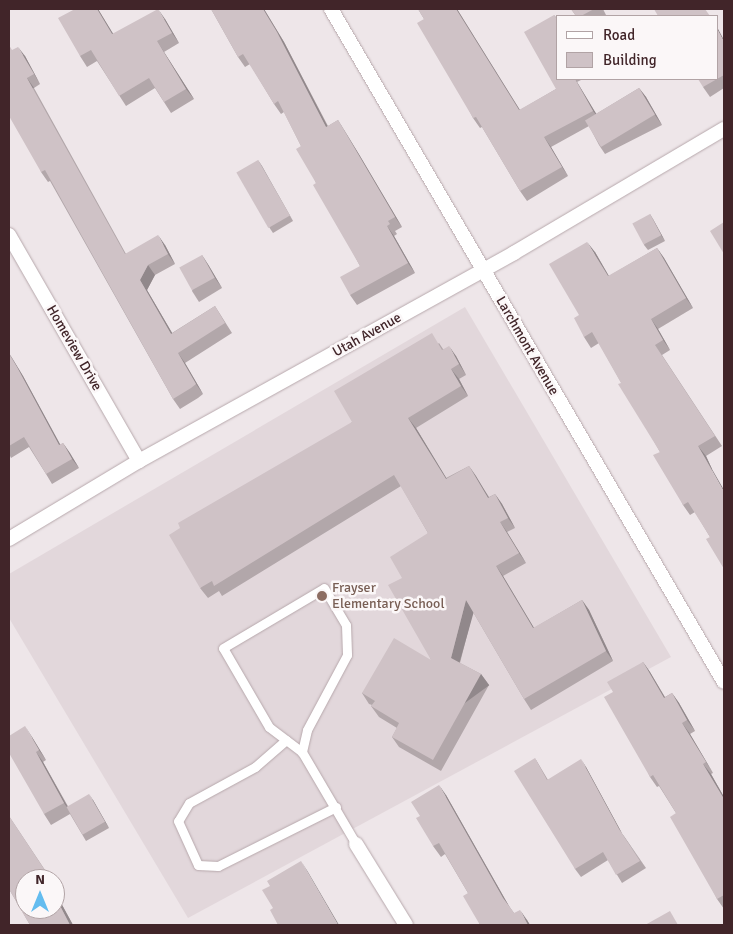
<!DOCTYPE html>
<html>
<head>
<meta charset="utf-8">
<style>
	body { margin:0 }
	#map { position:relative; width:733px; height:934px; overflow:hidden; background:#eee6e9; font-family:Signika,sans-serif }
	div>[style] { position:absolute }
	.built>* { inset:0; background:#e2d7db }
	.roads { filter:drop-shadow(0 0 1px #b7a8ac) drop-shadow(0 0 1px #b7a8ac) }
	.service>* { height:9px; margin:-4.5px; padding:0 4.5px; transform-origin:4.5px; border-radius:4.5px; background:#fff }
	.minor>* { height:14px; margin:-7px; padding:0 7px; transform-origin:7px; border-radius:7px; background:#fff }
	.wall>* { inset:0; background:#b2a7aa }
	.shaded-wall>* { inset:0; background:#91888b; transform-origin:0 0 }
	.building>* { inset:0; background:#cfc2c6; transform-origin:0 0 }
	.dots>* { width:14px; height:14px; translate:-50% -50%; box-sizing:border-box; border:2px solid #fbf7f8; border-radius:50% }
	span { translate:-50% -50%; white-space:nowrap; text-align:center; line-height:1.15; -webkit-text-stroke:5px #fbf7f8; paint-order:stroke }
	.street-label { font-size:14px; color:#412529 }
	.education-label { font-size:14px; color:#785e54 }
	.left { translate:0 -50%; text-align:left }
	.frame { position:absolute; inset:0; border:10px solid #412529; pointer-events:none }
	.legend { position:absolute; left:556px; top:15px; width:162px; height:65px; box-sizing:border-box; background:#fbf7f8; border:1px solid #b1a3a5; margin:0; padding:6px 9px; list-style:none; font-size:15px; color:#412529 }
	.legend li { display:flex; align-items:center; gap:10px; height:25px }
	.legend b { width:25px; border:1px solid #b1a3a5 }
	.north { position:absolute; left:15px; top:869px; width:50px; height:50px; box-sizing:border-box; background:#fbf7f8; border:1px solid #b1a3a5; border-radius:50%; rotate:0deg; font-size:14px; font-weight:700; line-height:20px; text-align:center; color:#412529 }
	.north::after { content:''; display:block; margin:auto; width:18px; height:22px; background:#63bcef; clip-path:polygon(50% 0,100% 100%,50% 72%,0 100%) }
</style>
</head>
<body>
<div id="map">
	<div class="built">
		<div style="clip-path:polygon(465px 307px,671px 657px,188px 918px,9px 618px,9px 574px)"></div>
	</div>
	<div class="roads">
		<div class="service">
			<div style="left:286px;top:740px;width:41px;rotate:138.9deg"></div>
			<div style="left:255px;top:767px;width:75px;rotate:151.4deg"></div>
			<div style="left:189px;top:803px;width:21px;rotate:121deg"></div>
			<div style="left:178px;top:821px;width:48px;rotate:65.6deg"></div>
			<div style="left:198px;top:865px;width:20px;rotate:3deg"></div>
			<div style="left:218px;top:866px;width:132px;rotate:-26.6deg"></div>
			<div style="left:302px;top:752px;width:41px;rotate:-142.9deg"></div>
			<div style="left:269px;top:727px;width:91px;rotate:-120.2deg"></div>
			<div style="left:223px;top:648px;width:117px;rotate:-30.7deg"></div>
			<div style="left:324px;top:588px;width:43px;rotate:59.3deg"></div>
			<div style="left:346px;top:625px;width:30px;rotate:88deg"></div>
			<div style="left:347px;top:655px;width:85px;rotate:118.1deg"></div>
			<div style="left:307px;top:730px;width:23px;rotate:103deg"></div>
			<div style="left:302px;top:752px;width:107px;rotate:59.6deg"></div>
		</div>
		<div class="minor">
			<div style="left:331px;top:9px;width:779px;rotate:59.72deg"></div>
			<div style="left:9px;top:235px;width:261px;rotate:60.1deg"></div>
			<div style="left:9px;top:539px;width:152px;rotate:-31deg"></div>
			<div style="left:139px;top:461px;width:429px;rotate:-29deg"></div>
			<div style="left:514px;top:253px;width:244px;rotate:-30.6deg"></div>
			<div style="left:356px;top:844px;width:95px;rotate:58.3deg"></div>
		</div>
	</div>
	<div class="wall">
		<div style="clip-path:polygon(75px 9px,98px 9px,113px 34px,165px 19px,179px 43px,164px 52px,194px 99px,171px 113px,155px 88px,126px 106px,97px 61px,87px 67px,80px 56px)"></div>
		<div style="clip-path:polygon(211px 9px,264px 9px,284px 42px,328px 126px,338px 120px,360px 156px,402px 227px,395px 231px,397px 234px,394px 236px,415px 273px,357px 305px,350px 295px,360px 266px,316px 183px,301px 146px,284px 112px,281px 114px,274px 104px,250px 64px,245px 67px,238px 57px)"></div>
		<div style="clip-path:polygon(418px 9px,457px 9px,520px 110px,556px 89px,554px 15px,557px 18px,557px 79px,583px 79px,577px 82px,596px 114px,639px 88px,646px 97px,662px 125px,605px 154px,599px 145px,589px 126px,551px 147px,568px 176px,527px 201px,520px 191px,482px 127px,480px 128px,473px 118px,424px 19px)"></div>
		<div style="clip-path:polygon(571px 9px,603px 9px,606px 15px,604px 16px,576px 16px)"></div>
		<div style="clip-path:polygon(724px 40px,724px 88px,710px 97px,703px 87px)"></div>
		<div style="clip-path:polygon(13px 50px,25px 56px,40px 84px,34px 88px,126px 254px,165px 245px,175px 264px,155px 275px,147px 290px,172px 333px,215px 306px,232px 333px,185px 363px,203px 394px,198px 398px,180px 409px,173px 399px,50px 181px,48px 182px,41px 172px)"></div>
		<div style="clip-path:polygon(258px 160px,293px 221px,273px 233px,269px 227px)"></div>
		<div style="clip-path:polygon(650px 214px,665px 241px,648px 250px,644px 245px)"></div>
		<div style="clip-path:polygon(657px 248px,664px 258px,693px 308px,658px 329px,670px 350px,662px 355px,722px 446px,706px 456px,712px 469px,710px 537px,695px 512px,690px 515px,683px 505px,660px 452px,599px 343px,591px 348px,584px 337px,579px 315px,595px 252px,609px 276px)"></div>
		<div style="clip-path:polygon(202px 255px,209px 266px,222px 288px,199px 302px,192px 291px)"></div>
		<div style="clip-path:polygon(439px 343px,443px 349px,456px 356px,466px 375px,459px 379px,468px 396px,416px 428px,446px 478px,469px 466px,489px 497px,495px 494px,502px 504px,515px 528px,507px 532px,526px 563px,503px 576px,534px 628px,582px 600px,589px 610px,613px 661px,531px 710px,524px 699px,473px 612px,460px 663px,481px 674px,489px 685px,441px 771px,399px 747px,392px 737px,397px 728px,379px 717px,371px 706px,372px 705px,369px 704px,362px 693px,431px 660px,402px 578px,428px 533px,401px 486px,222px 596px,219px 591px,208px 598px,200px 588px,352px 422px)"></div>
		<div style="clip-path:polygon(9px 353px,23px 376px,60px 445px,63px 443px,79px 468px,52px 484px,46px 474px,29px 447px,11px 458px,9px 454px)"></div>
		<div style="clip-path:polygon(643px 662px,650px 672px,665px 697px,672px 693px,679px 703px,695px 731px,690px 734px,713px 773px,711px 774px,724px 797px,724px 909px,717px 899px,676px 813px,659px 786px,657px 787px,650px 777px,613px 692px)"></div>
		<div style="clip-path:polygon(32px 737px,46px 760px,43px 762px,69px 808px,93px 800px,109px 828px,86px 841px,70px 814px,51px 825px,44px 814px)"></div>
		<div style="clip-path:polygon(535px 758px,548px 780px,586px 767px,624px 837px,646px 868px,622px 883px,608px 860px,581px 877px,575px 869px)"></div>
		<div style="clip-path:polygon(446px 795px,509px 906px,514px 913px,527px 920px,530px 925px,480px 925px,468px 893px,445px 854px,441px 857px,433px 846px)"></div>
		<div style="clip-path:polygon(9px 816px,51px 879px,25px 879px,25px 909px,55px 909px,55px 892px,73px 925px,30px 925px,9px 889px)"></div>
	</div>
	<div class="shaded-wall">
		<div style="clip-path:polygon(97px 9px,98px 9px,120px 45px,112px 34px)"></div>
		<div style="clip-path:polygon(158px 9px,165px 19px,179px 43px,172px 33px)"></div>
		<div style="clip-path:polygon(263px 9px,264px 9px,284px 42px,333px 137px,326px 127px)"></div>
		<div style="clip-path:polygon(456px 9px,457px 9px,526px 120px,519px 110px)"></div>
		<div style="clip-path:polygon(717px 27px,724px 40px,724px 42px,717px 29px)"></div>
		<div style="clip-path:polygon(157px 41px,164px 52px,194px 99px,186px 89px)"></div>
		<div style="clip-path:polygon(18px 47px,25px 56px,40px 84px,34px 74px)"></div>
		<div style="left:27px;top:78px;width:12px;height:201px;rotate:55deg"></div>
		<div style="clip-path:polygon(575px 79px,577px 82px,600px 120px,593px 111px)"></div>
		<div style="clip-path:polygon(639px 88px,646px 97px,662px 125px,655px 115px)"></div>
		<div style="clip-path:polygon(338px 120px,360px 156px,402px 227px,395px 217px)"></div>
		<div style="clip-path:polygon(544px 137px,551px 147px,568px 176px,562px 167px)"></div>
		<div style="clip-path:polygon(258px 160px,262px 166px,293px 221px,290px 216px)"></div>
		<div style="clip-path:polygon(650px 214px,653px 219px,665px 241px,661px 235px)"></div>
		<div style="clip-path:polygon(387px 226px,394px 236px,415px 273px,408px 263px)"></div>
		<div style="clip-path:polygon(158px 235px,165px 245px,175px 264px,168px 254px)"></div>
		<div style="clip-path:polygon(587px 242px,595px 252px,615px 287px,608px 276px)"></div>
		<div style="clip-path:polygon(657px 248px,664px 258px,693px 308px,686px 298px)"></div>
		<div style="clip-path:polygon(202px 255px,209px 266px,222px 288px,215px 278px)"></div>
		<div style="clip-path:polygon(148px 265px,155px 275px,147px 290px,178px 343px,171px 334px,140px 280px)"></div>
		<div style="clip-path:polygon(651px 319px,658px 329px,670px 350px,663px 340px)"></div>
		<div style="clip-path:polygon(449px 346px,456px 356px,466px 375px,459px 364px)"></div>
		<div style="clip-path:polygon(9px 353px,23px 376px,66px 455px,59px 445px)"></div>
		<div style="clip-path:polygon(178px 353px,185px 363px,203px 394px,196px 384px)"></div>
		<div style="clip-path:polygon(451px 369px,459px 379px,468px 396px,461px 386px)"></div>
		<div style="clip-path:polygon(408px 418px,416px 428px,453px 489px,446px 479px)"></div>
		<div style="clip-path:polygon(63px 443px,70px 453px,79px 468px,72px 459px)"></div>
		<div style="clip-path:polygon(698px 446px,706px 456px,712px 469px,724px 490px,724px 492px,705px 458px)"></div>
		<div style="clip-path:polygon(469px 466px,476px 476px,495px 508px,488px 498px)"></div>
		<div style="clip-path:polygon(495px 494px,502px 504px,515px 528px,508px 518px)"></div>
		<div style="clip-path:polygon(500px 522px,507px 532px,526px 563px,519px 553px)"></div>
		<div style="clip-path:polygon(496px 566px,503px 576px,540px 638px,533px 628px)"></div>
		<div style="clip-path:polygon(466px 600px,474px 611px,458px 668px,451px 658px)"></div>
		<div style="clip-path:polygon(582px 600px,589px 610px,613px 661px,606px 651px)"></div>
		<div style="clip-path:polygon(643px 662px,650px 672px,671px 708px,664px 698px)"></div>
		<div style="left:481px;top:674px;width:14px;height:98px;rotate:54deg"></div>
		<div style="clip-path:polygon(672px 693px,679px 703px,695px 731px,687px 720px)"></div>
		<div style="clip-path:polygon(682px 723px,690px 734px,713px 773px,706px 762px)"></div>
		<div style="clip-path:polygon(25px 726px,32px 737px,46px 760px,39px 750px)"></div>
		<div style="clip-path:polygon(36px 752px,43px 762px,71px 813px,64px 803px)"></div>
		<div style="clip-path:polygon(581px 759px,586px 767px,624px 837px,646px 868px,619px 829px)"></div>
		<div style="clip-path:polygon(703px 764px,711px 774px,724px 797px,724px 799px)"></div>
		<div style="clip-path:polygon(439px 785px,446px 795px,510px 908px,503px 898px)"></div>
		<div style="clip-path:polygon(89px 794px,93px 800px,109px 828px,105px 822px)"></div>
		<div style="clip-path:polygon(301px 861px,308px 872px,339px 925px,338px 925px)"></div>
		<div style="clip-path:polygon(55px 892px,73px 925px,70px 925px,55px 896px)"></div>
		<div style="clip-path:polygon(520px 910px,527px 920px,530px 925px,528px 925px)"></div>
	</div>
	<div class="building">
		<div style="clip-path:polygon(75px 9px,97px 9px,112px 34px,158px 9px,172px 33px,157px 41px,186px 89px,164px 102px,149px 78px,119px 96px,91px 50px,80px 56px,58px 18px)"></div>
		<div style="clip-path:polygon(211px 9px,263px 9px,277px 32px,326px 127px,338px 120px,395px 217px,388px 221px,390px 224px,387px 226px,408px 263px,350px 295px,340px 277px,360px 266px,313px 185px,316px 183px,296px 149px,301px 146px,278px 101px,274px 104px,243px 54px,238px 57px)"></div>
		<div style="clip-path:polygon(418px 9px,456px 9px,519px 110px,556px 89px,524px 32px,554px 15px,557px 19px,557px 79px,575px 79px,593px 111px,544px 137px,562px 167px,520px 191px,476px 117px,473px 118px,417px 23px,424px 19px)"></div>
		<div style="clip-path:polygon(571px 9px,594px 9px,581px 16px,576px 16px)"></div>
		<div style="clip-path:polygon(654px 9px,705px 9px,710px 16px,658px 16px)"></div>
		<div style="clip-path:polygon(717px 29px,724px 42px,724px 75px,703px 87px,698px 79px,717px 79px)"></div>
		<div style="clip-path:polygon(9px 45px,12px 50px,18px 47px,34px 74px,27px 78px,125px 254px,158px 235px,168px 254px,148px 265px,140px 280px,171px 334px,215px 306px,225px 323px,178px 353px,196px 384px,191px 388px,173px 399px,45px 170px,41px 172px,9px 116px)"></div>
		<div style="left:639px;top:88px;width:31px;height:63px;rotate:59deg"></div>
		<div style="left:258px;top:160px;width:64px;height:25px;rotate:60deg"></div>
		<div style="left:650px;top:214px;width:24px;height:20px;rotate:62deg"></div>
		<div style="clip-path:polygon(724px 222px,724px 254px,710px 231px)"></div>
		<div style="clip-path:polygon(587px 242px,608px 276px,657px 248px,686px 298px,651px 319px,663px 340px,655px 345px,715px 436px,698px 446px,705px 458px,724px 492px,724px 569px,706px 539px,710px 537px,688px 502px,683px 505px,653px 455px,660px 452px,618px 384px,621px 383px,592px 332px,584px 337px,574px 318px,579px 315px,549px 264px)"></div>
		<div style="left:202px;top:255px;width:26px;height:26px;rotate:61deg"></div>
		<div style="clip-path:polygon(432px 333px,442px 350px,449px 346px,459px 364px,451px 369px,461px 386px,408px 418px,446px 479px,469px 466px,488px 498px,495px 494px,508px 518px,500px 522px,519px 553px,496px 566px,533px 628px,582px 600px,606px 651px,524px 699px,466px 600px,451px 658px,481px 674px,433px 760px,392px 737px,399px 723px,371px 706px,375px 701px,362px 693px,394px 638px,431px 660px,388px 585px,402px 578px,390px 557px,428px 533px,394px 475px,214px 586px,212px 581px,200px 588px,169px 535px,180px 528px,178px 523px,352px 422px,334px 391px)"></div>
		<div style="clip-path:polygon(9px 354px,17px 367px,59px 445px,63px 443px,72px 459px,46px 474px,24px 437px,9px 446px)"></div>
		<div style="clip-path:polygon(643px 662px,664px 698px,672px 693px,687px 720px,682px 723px,706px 762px,703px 764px,724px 799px,724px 895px,717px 899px,670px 817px,676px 813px,653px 775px,650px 777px,604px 697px,613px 692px,607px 682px)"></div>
		<div style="clip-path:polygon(25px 726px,39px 750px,36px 752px,64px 803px,44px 814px,9px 753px,9px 736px)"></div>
		<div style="clip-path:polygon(535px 758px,547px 780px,581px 759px,619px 829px,640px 861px,616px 875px,603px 852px,575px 869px,514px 771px)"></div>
		<div style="clip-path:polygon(439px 785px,503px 898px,514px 913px,520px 910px,528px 925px,480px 925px,463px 896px,468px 893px,439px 843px,433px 846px,416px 818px,420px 816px,411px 802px)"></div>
		<div style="left:89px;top:794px;width:32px;height:26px;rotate:60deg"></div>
		<div style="clip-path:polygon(9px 816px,46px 872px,43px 873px,46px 879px,25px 879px,25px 909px,55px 909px,55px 896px,70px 925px,30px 925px,9px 889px)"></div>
		<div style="clip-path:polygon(301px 861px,338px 925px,278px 925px,270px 910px,273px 908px,262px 890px,270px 886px,267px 881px)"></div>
		<div style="clip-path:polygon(670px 911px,678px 925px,645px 925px)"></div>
	</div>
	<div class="dots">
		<div style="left:322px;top:596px;background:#8d6e63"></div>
	</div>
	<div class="street-label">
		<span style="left:367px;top:335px;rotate:-29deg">Utah Avenue</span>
		<span style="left:527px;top:346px;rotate:60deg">Larchmont Avenue</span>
		<span style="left:74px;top:348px;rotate:60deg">Homeview Drive</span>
	</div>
	<div class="education-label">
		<span class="left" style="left:332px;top:596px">Frayser<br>Elementary School</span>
	</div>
	<div class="frame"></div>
	<ul class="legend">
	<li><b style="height:6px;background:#fff"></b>Road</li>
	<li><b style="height:14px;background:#cfc2c6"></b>Building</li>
	</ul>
	<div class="north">N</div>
</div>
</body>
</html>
